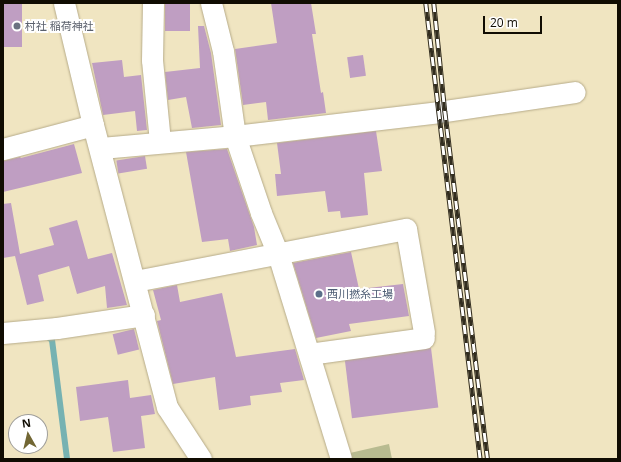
<!DOCTYPE html>
<html>
<head>
<meta charset="utf-8">
<style>
	body { margin:0 }
	#map { position:relative; width:621px; height:462px; overflow:hidden; background:#f0e5c1; font-family:"Open Sans","Noto Sans JP",sans-serif }
	div>[style] { position:absolute }
	.green>* { inset:0; background:#b8bb90 }
	.stream>* { height:6px; margin:-3px; padding:0 3px; transform-origin:3px; border-radius:3px; background:#76b2b2 }
	.building>* { inset:0; background:#bf9ec2; transform-origin:0 0 }
	.roads { filter:drop-shadow(0 0 1px #b6ab89) drop-shadow(0 0 1px #b6ab89) }
	.minor>* { height:21px; margin:-10.5px; padding:0 10.5px; transform-origin:10.5px; border-radius:10.5px; background:#fff }
	.rail>* { height:4.5px; margin-top:-2.25px; transform-origin:0; background:repeating-linear-gradient(90deg,#fff 0 9px,#322d1f 0 18px); box-sizing:border-box; border-block:1px solid #322d1f }
	.dots>* { width:11px; height:11px; translate:-50% -50%; box-sizing:border-box; border:2px solid #fff; border-radius:50% }
	span { translate:-50% -50%; white-space:nowrap; text-align:center; line-height:1.15; -webkit-text-stroke:4px #fff; paint-order:stroke }
	.worship-label { font-size:11px; color:#5b616d }
	.left { translate:0 -50%; text-align:left }
	.service-label { font-size:11px; color:#4e5e75 }
	.frame { position:absolute; inset:0; border:4px solid #100c02; pointer-events:none }
	.north { position:absolute; left:8px; top:414px; width:40px; height:40px; box-sizing:border-box; background:#fff; border:1px solid #9f9e9a; border-radius:50%; rotate:352deg; font-size:11px; font-weight:700; line-height:16px; text-align:center; color:#100c02 }
	.north::after { content:''; display:block; margin:auto; width:14px; height:18px; background:#726734; clip-path:polygon(50% 0,100% 100%,50% 72%,0 100%) }
	.scale { position:absolute; left:483px; top:16px; width:59px; height:18px; box-sizing:border-box; border:2px solid #100c02; border-top:0; padding-left:5px; font-size:12px; line-height:14px; white-space:nowrap; color:#100c02; -webkit-text-stroke:3px #fff; paint-order:stroke }
</style>
</head>
<body>
<div id="map">
	<div class="green">
		<div style="clip-path:polygon(389px 444px,392px 459px,351px 459px,350px 453px)"></div>
	</div>
	<div class="stream">
		<div style="left:45px;top:337px;width:3px"></div>
		<div style="left:48px;top:337px;width:5px;rotate:37deg"></div>
		<div style="left:52px;top:340px;width:120px;rotate:82.8deg"></div>
	</div>
	<div class="building">
		<div style="left:4px;top:3px;width:18px;height:44px"></div>
		<div style="left:165px;top:3px;width:25px;height:28px"></div>
		<div style="clip-path:polygon(271px 3px,311px 3px,316px 34px,312px 34px,321px 93px,323px 92px,326px 113px,268px 120px,266px 102px,243px 105px,235px 49px,277px 43px)"></div>
		<div style="clip-path:polygon(198px 26px,204px 26px,211px 53px,221px 125px,192px 128px,186px 97px,168px 100px,165px 72px,200px 68px)"></div>
		<div style="left:363px;top:55px;width:21px;height:16px;rotate:82deg"></div>
		<div style="clip-path:polygon(122px 60px,124px 77px,141px 75px,147px 130px,137px 131px,135px 111px,103px 115px,92px 63px)"></div>
		<div style="clip-path:polygon(376px 131px,382px 171px,364px 173px,368px 215px,341px 218px,340px 211px,328px 212px,325px 191px,277px 196px,275px 174px,281px 174px,277px 143px)"></div>
		<div style="clip-path:polygon(74px 144px,82px 173px,3px 192px,3px 161px,20px 157px,21px 158px)"></div>
		<div style="clip-path:polygon(227px 149px,254px 227px,257px 245px,230px 251px,228px 239px,202px 242px,186px 152px)"></div>
		<div style="left:145px;top:156px;width:13px;height:29px;rotate:81deg"></div>
		<div style="clip-path:polygon(11px 203px,20px 254px,54px 245px,49px 228px,77px 220px,88px 259px,112px 253px,127px 305px,107px 308px,105px 286px,77px 294px,69px 266px,38px 275px,44px 301px,27px 305px,15px 256px,3px 258px,3px 204px)"></div>
		<div style="clip-path:polygon(351px 252px,359px 289px,403px 284px,409px 316px,349px 324px,351px 331px,316px 338px,293px 263px)"></div>
		<div style="clip-path:polygon(177px 285px,180px 302px,222px 293px,236px 357px,295px 349px,304px 380px,280px 383px,282px 392px,250px 396px,251px 405px,219px 410px,215px 377px,173px 384px,157px 321px,161px 320px,153px 290px)"></div>
		<div style="left:134px;top:329px;width:21px;height:22px;rotate:76deg"></div>
		<div style="left:431px;top:348px;width:60px;height:87px;rotate:83deg"></div>
		<div style="clip-path:polygon(128px 380px,130px 398px,151px 395px,155px 414px,141px 416px,145px 448px,113px 452px,108px 417px,80px 421px,76px 387px)"></div>
	</div>
	<div class="roads">
		<div class="minor">
			<div style="left:64px;top:3px;width:125px;rotate:76.6deg"></div>
			<div style="left:93px;top:125px;width:292px;rotate:75.3deg"></div>
			<div style="left:167px;top:407px;width:62px;rotate:56.8deg"></div>
			<div style="left:153px;top:3px;width:57px;rotate:91deg"></div>
			<div style="left:152px;top:60px;width:82px;rotate:84.4deg"></div>
			<div style="left:211px;top:3px;width:49px;rotate:76deg"></div>
			<div style="left:223px;top:51px;width:86px;rotate:82deg"></div>
			<div style="left:235px;top:136px;width:204px;rotate:-6.7deg"></div>
			<div style="left:438px;top:112px;width:138px;rotate:-8.3deg"></div>
			<div style="left:101px;top:148px;width:135px;rotate:-5.1deg"></div>
			<div style="left:235px;top:136px;width:81px;rotate:71.3deg"></div>
			<div style="left:261px;top:213px;width:44px;rotate:67.5deg"></div>
			<div style="left:278px;top:254px;width:214px;rotate:72.9deg"></div>
			<div style="left:3px;top:149px;width:93px;rotate:-14.9deg"></div>
			<div style="left:135px;top:281px;width:276px;rotate:-10.9deg"></div>
			<div style="left:406px;top:229px;width:105px;rotate:80.1deg"></div>
			<div style="left:3px;top:333px;width:54px;rotate:-5.3deg"></div>
			<div style="left:57px;top:328px;width:88px;rotate:-8.5deg"></div>
			<div style="left:309px;top:354px;width:116px;rotate:-7.9deg"></div>
		</div>
	</div>
	<div class="rail">
		<div style="left:426px;top:3px;width:459px;rotate:83.2deg"></div>
		<div style="left:434px;top:3px;width:109px;rotate:84.2deg"></div>
		<div style="left:445px;top:111px;width:351px;rotate:83deg"></div>
	</div>
	<div class="dots">
		<div style="left:17px;top:26px;background:#6b7280"></div>
		<div style="left:319px;top:294px;background:#5c6f8a"></div>
	</div>
	<div class="worship-label">
		<span class="left" style="left:25px;top:26px">村社 稲荷神社</span>
	</div>
	<div class="service-label">
		<span class="left" style="left:327px;top:294px">西川撚糸工場</span>
	</div>
	<div class="frame"></div>
	<div class="north">N</div>
	<div class="scale">20 m</div>
</div>
</body>
</html>
